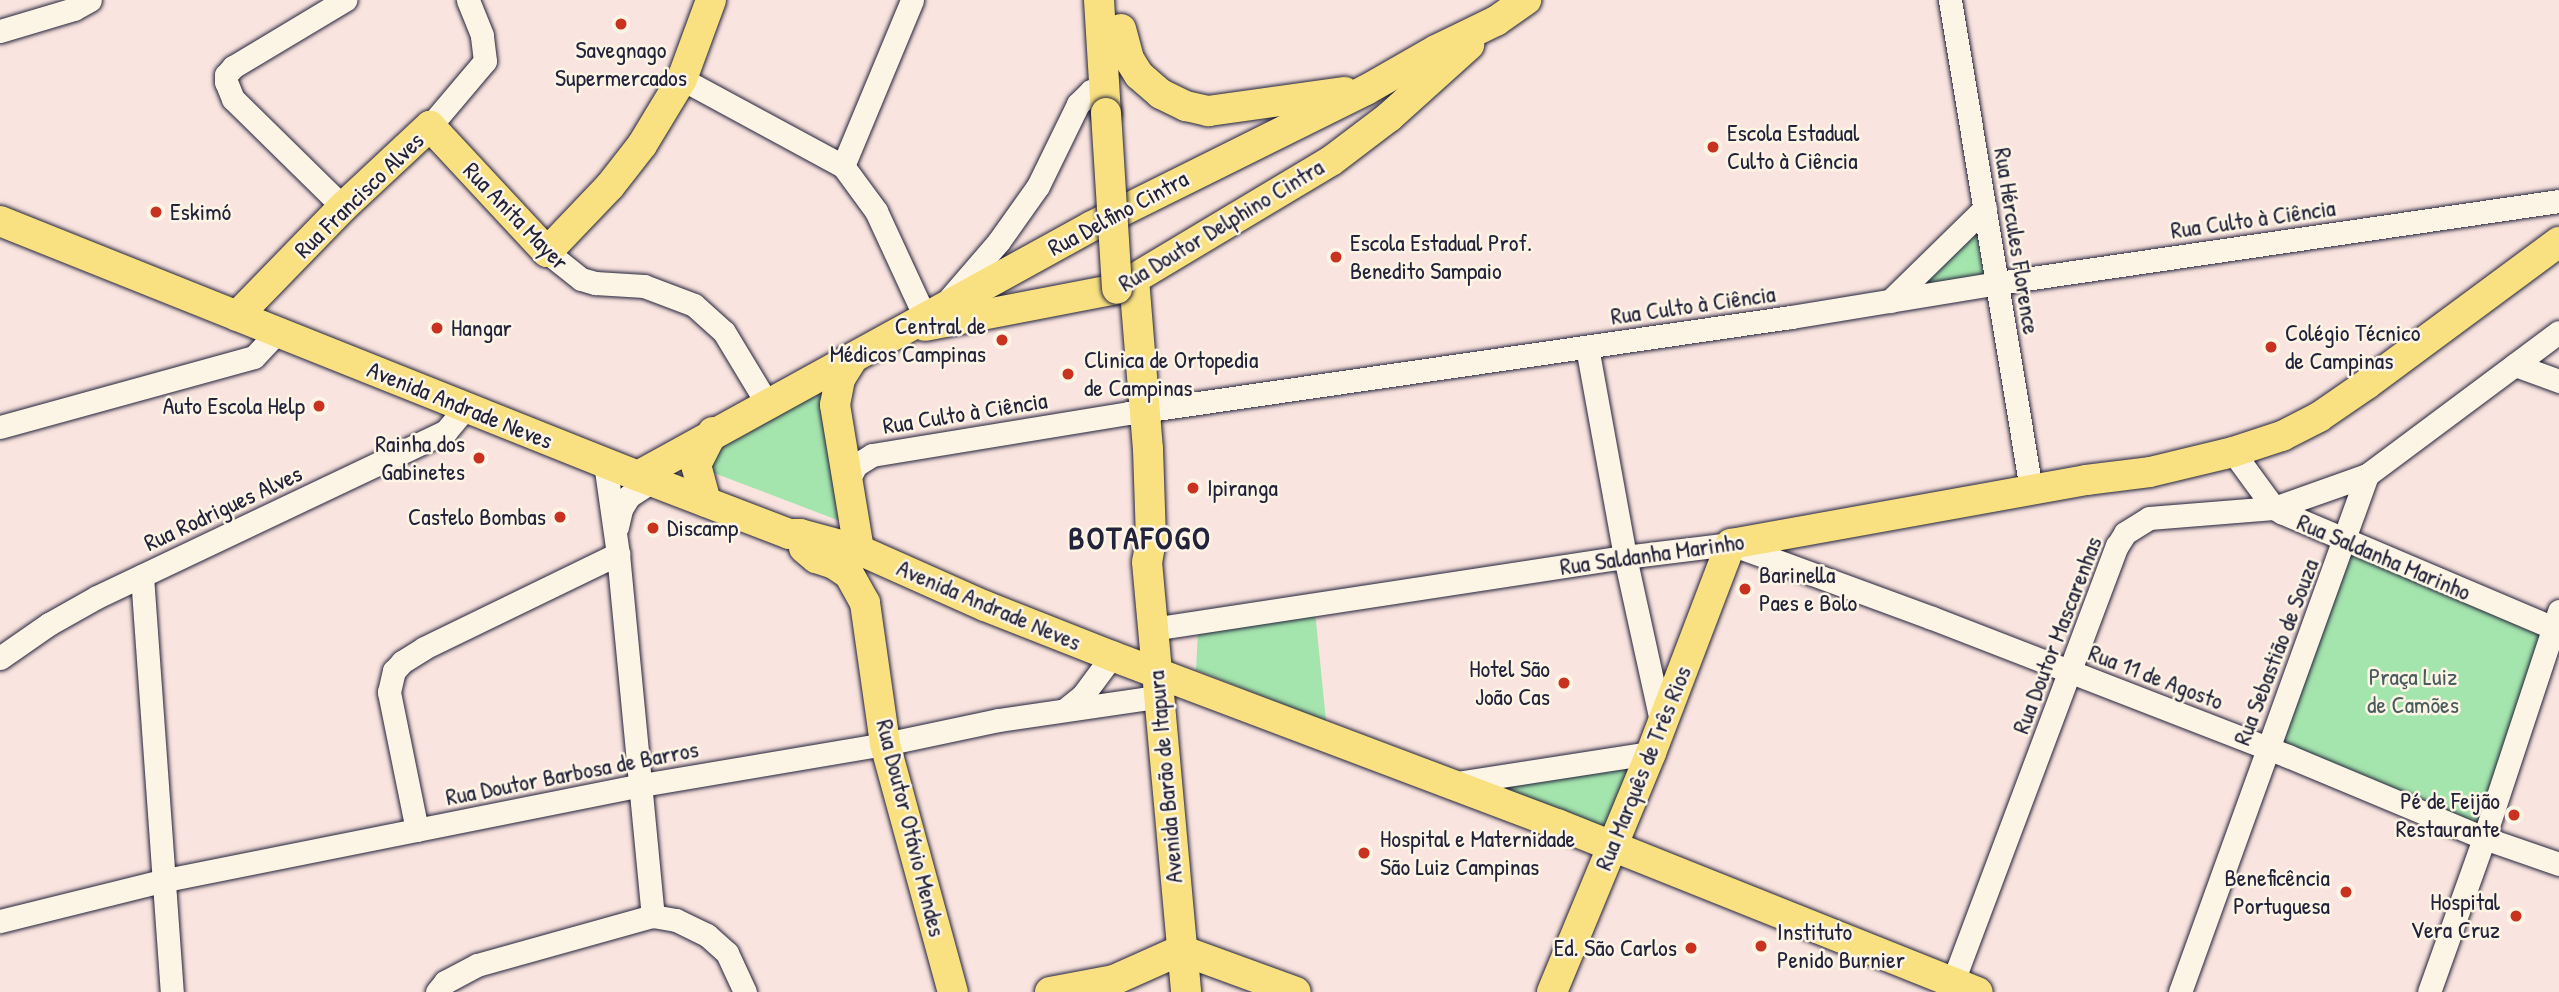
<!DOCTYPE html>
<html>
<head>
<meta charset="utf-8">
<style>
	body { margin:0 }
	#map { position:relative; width:2559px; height:992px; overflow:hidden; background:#fae4df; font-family:"Patrick Hand",sans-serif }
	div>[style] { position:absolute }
	.green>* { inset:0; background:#a4e4ad; transform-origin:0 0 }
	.roads { filter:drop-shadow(0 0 2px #22223b) drop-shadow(0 0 2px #22223b) }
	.minor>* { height:23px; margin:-11.5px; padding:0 11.5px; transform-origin:11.5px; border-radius:11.5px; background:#fcf5e5 }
	.major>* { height:30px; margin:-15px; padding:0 15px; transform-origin:15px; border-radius:15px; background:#f9e181 }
	.bridges { filter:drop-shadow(0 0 2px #22223b) drop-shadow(0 0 2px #22223b) }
	.major-bridge>* { height:30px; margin:-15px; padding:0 15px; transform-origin:15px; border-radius:15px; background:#f9e181 }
	.dots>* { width:19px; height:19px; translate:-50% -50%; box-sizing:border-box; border:4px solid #fcf5e5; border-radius:50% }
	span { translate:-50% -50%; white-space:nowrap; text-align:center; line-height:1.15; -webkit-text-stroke:5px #fcf5e5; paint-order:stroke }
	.poi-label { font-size:24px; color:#22223b }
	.left { translate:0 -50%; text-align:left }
	.right { translate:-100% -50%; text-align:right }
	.street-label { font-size:24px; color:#22223b }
	.park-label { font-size:24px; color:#495c5d }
	.district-label { font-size:32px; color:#22223b; font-weight:700; letter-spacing:2px }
</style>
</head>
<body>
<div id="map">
	<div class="green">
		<div style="clip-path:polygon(1974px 218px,1984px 278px,1913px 291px)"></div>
		<div style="clip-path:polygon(816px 394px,827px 400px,840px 521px,706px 470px,703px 453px)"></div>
		<div style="left:2350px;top:550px;width:217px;height:215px;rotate:21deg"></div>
		<div style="clip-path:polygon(1315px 611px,1326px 721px,1196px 670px,1198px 631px)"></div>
		<div style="clip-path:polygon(1641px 762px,1609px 834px,1491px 786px)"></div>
	</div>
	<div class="roads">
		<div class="minor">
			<div style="left:1950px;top:0;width:497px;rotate:80.6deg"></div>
			<div style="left:0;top:31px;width:77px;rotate:-16.6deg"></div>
			<div style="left:74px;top:9px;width:18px;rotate:-29deg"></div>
			<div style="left:682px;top:79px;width:183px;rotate:28.4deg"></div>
			<div style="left:843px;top:166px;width:56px;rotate:53.7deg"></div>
			<div style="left:876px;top:211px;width:117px;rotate:65.2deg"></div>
			<div style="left:430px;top:126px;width:85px;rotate:-49.8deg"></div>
			<div style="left:485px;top:61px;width:26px;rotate:-97deg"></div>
			<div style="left:482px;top:35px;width:38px;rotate:-112deg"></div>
			<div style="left:843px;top:166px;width:180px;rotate:-67.4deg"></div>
			<div style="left:343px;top:207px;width:154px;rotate:-135.5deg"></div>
			<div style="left:233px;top:99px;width:18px;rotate:-112deg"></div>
			<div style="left:226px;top:82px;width:7px;rotate:-90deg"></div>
			<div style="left:226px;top:75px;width:11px;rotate:-49deg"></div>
			<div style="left:233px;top:67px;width:131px;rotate:-30.9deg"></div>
			<div style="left:547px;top:252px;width:43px;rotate:38.5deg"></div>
			<div style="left:581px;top:279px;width:15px;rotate:16deg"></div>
			<div style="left:595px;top:283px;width:49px;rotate:3.5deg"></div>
			<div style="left:644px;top:286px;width:53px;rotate:20.8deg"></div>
			<div style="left:694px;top:305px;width:40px;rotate:42deg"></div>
			<div style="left:724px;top:332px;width:85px;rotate:58.9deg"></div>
			<div style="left:950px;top:298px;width:75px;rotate:-49.3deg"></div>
			<div style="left:999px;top:241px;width:67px;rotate:-54.7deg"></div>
			<div style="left:1038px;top:186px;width:91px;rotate:-64deg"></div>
			<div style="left:1078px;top:104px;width:18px;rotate:-45deg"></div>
			<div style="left:1091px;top:91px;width:13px;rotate:-13deg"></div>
			<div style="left:1890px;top:301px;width:133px;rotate:-44.4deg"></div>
			<div style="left:1587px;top:347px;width:213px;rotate:79.7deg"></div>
			<div style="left:1625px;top:557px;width:172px;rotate:77.6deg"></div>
			<div style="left:2515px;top:365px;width:47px;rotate:20deg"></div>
			<div style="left:0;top:427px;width:263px;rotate:-15.4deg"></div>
			<div style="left:254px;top:357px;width:34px;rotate:-47deg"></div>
			<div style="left:2233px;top:452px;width:69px;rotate:53.8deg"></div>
			<div style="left:2274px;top:508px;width:10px;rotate:29deg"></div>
			<div style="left:2283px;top:513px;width:300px;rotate:23deg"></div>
			<div style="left:605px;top:463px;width:92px;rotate:81.9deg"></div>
			<div style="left:618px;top:554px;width:364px;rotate:84.5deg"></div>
			<div style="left:847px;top:482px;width:19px;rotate:-62deg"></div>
			<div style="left:856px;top:465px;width:19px;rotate:-32deg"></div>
			<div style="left:872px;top:455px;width:260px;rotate:-9.3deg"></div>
			<div style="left:1129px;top:413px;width:669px;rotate:-8.25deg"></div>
			<div style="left:1791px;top:317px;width:210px;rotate:-9.3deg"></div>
			<div style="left:1998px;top:283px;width:567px;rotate:-8.32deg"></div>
			<div style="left:617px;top:527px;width:18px;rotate:-77deg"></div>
			<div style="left:621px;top:509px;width:15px;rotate:-58deg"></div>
			<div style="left:629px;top:496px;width:27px;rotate:-33deg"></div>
			<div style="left:142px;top:576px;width:417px;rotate:85.9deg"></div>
			<div style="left:1153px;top:629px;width:477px;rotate:-8.7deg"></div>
			<div style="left:1625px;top:557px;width:107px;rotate:-7deg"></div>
			<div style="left:1731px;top:544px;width:214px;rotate:20.2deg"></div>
			<div style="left:1932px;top:618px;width:382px;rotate:21.2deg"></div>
			<div style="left:2288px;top:756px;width:212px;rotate:22.7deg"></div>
			<div style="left:2484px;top:838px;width:79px;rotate:19.1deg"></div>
			<div style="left:0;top:658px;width:60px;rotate:-34.8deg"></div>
			<div style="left:49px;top:624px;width:55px;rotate:-29.4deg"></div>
			<div style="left:97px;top:597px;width:386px;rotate:-25.4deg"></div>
			<div style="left:446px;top:431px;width:31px;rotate:-50deg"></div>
			<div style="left:1066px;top:709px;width:22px;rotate:-39deg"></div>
			<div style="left:1083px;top:695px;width:49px;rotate:-53.4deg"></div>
			<div style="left:1450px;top:784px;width:203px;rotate:-8.8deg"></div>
			<div style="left:417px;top:830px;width:141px;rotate:-101.5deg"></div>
			<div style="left:389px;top:692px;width:22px;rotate:-77deg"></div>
			<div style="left:394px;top:671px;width:12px;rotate:-48deg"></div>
			<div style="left:402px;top:662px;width:26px;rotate:-32deg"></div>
			<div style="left:424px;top:648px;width:216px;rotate:-25.9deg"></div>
			<div style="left:0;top:921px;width:171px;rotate:-13.9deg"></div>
			<div style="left:166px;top:880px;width:485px;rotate:-11.3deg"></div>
			<div style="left:642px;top:785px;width:246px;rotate:-9.6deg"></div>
			<div style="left:885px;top:744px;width:116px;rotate:-11.9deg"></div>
			<div style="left:999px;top:720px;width:160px;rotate:-8.3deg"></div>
			<div style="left:437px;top:992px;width:13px;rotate:-51deg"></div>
			<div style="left:445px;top:982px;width:36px;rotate:-28deg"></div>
			<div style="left:477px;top:965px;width:183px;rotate:-15.6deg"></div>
			<div style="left:653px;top:916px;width:23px;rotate:10deg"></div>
			<div style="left:676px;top:920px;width:34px;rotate:26deg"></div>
			<div style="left:707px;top:935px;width:27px;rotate:42deg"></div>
			<div style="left:727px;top:953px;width:43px;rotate:65.2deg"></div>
			<div style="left:1949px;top:992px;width:477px;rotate:-69.4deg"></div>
			<div style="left:2117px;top:546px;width:15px;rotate:-58deg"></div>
			<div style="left:2125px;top:533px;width:28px;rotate:-32deg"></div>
			<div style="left:2149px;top:518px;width:125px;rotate:-4.6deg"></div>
			<div style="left:2274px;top:508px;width:99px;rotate:-19.5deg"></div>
			<div style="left:2180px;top:992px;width:550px;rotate:-70.11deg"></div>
			<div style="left:2367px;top:475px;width:239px;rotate:-36.7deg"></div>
			<div style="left:2429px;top:992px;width:164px;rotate:-70.3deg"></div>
			<div style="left:2484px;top:838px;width:239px;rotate:-71.7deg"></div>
		</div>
		<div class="major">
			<div style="left:1099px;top:0;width:113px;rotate:86.5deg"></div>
			<div style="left:1121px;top:29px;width:31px;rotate:75deg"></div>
			<div style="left:1129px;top:59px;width:19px;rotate:58deg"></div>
			<div style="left:1139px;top:75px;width:29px;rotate:41deg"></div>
			<div style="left:1161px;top:94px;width:28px;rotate:26deg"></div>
			<div style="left:1186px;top:106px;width:23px;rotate:13deg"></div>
			<div style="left:1208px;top:111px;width:138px;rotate:-7.9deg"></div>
			<div style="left:0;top:221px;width:687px;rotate:21.79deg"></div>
			<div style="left:638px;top:476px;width:162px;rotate:21deg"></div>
			<div style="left:789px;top:534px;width:11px"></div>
			<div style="left:800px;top:534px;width:61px;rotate:15.2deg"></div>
			<div style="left:859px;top:550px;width:138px;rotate:24deg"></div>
			<div style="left:985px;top:606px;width:136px;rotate:21.5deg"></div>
			<div style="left:1112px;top:656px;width:476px;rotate:20.7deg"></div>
			<div style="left:1557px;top:824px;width:453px;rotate:21.8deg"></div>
			<div style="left:1134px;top:279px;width:171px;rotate:85.3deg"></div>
			<div style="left:1148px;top:449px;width:91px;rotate:88.1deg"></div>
			<div style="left:1151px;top:540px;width:22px;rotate:100deg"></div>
			<div style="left:1147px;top:562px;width:432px;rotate:84.8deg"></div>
			<div style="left:237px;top:316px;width:152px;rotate:-45.8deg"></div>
			<div style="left:343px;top:207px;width:119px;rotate:-43deg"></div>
			<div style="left:430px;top:126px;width:172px;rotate:47.1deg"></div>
			<div style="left:547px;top:252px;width:91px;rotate:-46.3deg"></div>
			<div style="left:610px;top:186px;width:52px;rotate:-52deg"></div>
			<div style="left:642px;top:145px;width:77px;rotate:-58.8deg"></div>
			<div style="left:682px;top:79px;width:84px;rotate:-69.8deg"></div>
			<div style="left:925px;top:326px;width:196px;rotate:-10.9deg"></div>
			<div style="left:1117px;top:289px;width:249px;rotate:-30.9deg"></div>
			<div style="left:1331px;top:161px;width:73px;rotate:-37.2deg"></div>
			<div style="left:1389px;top:117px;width:108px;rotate:-42deg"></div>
			<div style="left:853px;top:358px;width:25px;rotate:122deg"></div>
			<div style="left:840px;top:379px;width:26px;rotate:101deg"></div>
			<div style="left:835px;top:405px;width:147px;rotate:80.6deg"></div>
			<div style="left:638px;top:476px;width:518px;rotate:-28.84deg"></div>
			<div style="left:1092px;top:226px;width:306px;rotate:-26.4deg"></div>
			<div style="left:1366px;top:90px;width:81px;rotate:-29.7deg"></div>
			<div style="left:1436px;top:50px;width:67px;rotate:-25.8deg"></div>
			<div style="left:1496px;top:21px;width:37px;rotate:-35deg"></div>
			<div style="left:706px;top:502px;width:38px;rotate:-105deg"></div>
			<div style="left:696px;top:465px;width:37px;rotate:-63deg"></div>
			<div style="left:804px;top:548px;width:16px;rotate:40deg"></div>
			<div style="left:816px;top:558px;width:19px;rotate:18deg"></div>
			<div style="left:834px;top:564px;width:18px;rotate:34deg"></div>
			<div style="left:849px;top:574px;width:33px;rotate:61deg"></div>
			<div style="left:865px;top:603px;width:142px;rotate:81.9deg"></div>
			<div style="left:885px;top:744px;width:257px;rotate:74.7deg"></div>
			<div style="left:1050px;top:992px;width:65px;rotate:-10.6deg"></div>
			<div style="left:1114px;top:980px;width:73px;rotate:-24.1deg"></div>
			<div style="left:1181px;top:950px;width:122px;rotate:20.1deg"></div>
			<div style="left:1552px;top:992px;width:259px;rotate:-67.5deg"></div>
			<div style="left:1651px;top:753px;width:224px;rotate:-69.1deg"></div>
			<div style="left:1731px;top:544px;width:361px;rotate:-10.2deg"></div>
			<div style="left:2086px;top:480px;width:64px;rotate:-7.1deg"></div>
			<div style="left:2150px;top:472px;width:85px;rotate:-13.5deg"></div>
			<div style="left:2233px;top:452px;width:52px;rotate:-18.1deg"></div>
			<div style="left:2282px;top:436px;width:42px;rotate:-27.2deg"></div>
			<div style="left:2319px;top:417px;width:58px;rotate:-34.5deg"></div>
			<div style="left:2367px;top:384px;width:239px;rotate:-36.5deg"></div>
		</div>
	</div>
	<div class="bridges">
		<div class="major-bridge">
			<div style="left:1106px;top:113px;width:176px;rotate:86.4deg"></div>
		</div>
	</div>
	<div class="dots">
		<div style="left:621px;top:24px;background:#c8321e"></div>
		<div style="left:1713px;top:147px;background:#c8321e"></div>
		<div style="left:156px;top:212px;background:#c8321e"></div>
		<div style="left:1336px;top:257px;background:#c8321e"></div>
		<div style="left:437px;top:328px;background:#c8321e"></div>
		<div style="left:1002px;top:340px;background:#c8321e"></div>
		<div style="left:2271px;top:347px;background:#c8321e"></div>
		<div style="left:1068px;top:374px;background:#c8321e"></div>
		<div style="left:319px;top:406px;background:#c8321e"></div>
		<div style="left:479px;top:458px;background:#c8321e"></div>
		<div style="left:1193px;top:488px;background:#c8321e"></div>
		<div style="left:560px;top:517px;background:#c8321e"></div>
		<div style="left:653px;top:528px;background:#c8321e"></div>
		<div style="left:1745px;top:589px;background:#c8321e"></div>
		<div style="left:1564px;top:683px;background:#c8321e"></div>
		<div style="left:2514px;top:815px;background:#c8321e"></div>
		<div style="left:1364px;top:853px;background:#c8321e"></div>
		<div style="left:2346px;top:892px;background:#c8321e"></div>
		<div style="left:2516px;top:916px;background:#c8321e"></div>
		<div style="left:1761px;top:946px;background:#c8321e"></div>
		<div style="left:1691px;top:948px;background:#c8321e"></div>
	</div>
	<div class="poi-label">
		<span style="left:621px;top:64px">Savegnago<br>Supermercados</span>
		<span class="left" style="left:1727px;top:147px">Escola Estadual<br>Culto à Ciência</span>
		<span class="left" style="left:170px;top:212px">Eskimó</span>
		<span class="left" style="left:1350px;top:257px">Escola Estadual Prof.<br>Benedito Sampaio</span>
		<span class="right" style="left:986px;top:340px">Central de<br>Médicos Campinas</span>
		<span class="left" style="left:451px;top:328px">Hangar</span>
		<span class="left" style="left:2285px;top:347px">Colégio Técnico<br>de Campinas</span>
		<span class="left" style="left:1084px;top:374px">Clinica de Ortopedia<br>de Campinas</span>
		<span class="right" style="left:305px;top:406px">Auto Escola Help</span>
		<span class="right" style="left:465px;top:458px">Rainha dos<br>Gabinetes</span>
		<span class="left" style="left:1207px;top:488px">Ipiranga</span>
		<span class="right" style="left:546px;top:517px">Castelo Bombas</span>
		<span class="left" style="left:667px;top:528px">Discamp</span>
		<span class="left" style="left:1759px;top:589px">Barinella<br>Paes e Bolo</span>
		<span class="right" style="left:1550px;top:683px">Hotel São<br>João Cas</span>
		<span class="right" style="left:2500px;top:815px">Pé de Feijão<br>Restaurante</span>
		<span class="left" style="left:1380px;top:853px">Hospital e Maternidade<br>São Luiz Campinas</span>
		<span class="right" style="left:2330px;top:892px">Beneficência<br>Portuguesa</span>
		<span class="right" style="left:2500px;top:916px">Hospital<br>Vera Cruz</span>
		<span class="left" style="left:1777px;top:946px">Instituto<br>Penido Burnier</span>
		<span class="right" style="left:1677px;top:948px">Ed. São Carlos</span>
	</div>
	<div class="street-label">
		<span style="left:359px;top:195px;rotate:-44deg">Rua Francisco Alves</span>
		<span style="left:1118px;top:213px;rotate:-28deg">Rua Delfino Cintra</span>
		<span style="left:516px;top:216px;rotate:46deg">Rua Anita Mayer</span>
		<span style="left:2253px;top:219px;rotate:-8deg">Rua Culto à Ciência</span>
		<span style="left:1221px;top:225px;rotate:-31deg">Rua Doutor Delphino Cintra</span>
		<span style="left:2017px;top:241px;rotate:81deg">Rua Hércules Florence</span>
		<span style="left:1693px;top:305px;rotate:-8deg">Rua Culto à Ciência</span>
		<span style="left:460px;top:405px;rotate:22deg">Avenida Andrade Neves</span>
		<span style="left:965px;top:413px;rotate:-9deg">Rua Culto à Ciência</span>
		<span style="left:223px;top:508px;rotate:-25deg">Rua Rodrigues Alves</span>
		<span style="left:1652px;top:554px;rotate:-8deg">Rua Saldanha Marinho</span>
		<span style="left:2384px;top:557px;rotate:23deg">Rua Saldanha Marinho</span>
		<span style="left:989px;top:605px;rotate:23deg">Avenida Andrade Neves</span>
		<span style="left:2057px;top:635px;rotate:-69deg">Rua Doutor Mascarenhas</span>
		<span style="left:2276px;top:652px;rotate:-69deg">Rua Sebastião de Souza</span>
		<span style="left:2156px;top:677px;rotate:21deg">Rua 11 de Agosto</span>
		<span style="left:1643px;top:768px;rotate:-68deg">Rua Marquês de Três Rios</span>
		<span style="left:572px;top:773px;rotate:-11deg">Rua Doutor Barbosa de Barros</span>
		<span style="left:1165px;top:777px;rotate:-95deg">Avenida Barão de Itapura</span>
		<span style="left:911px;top:828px;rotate:76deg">Rua Doutor Otávio Mendes</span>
	</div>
	<div class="park-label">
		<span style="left:2413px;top:691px">Praça Luiz<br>de Camões</span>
	</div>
	<div class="district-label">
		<span style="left:1140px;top:538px">BOTAFOGO</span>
	</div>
</div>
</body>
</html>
